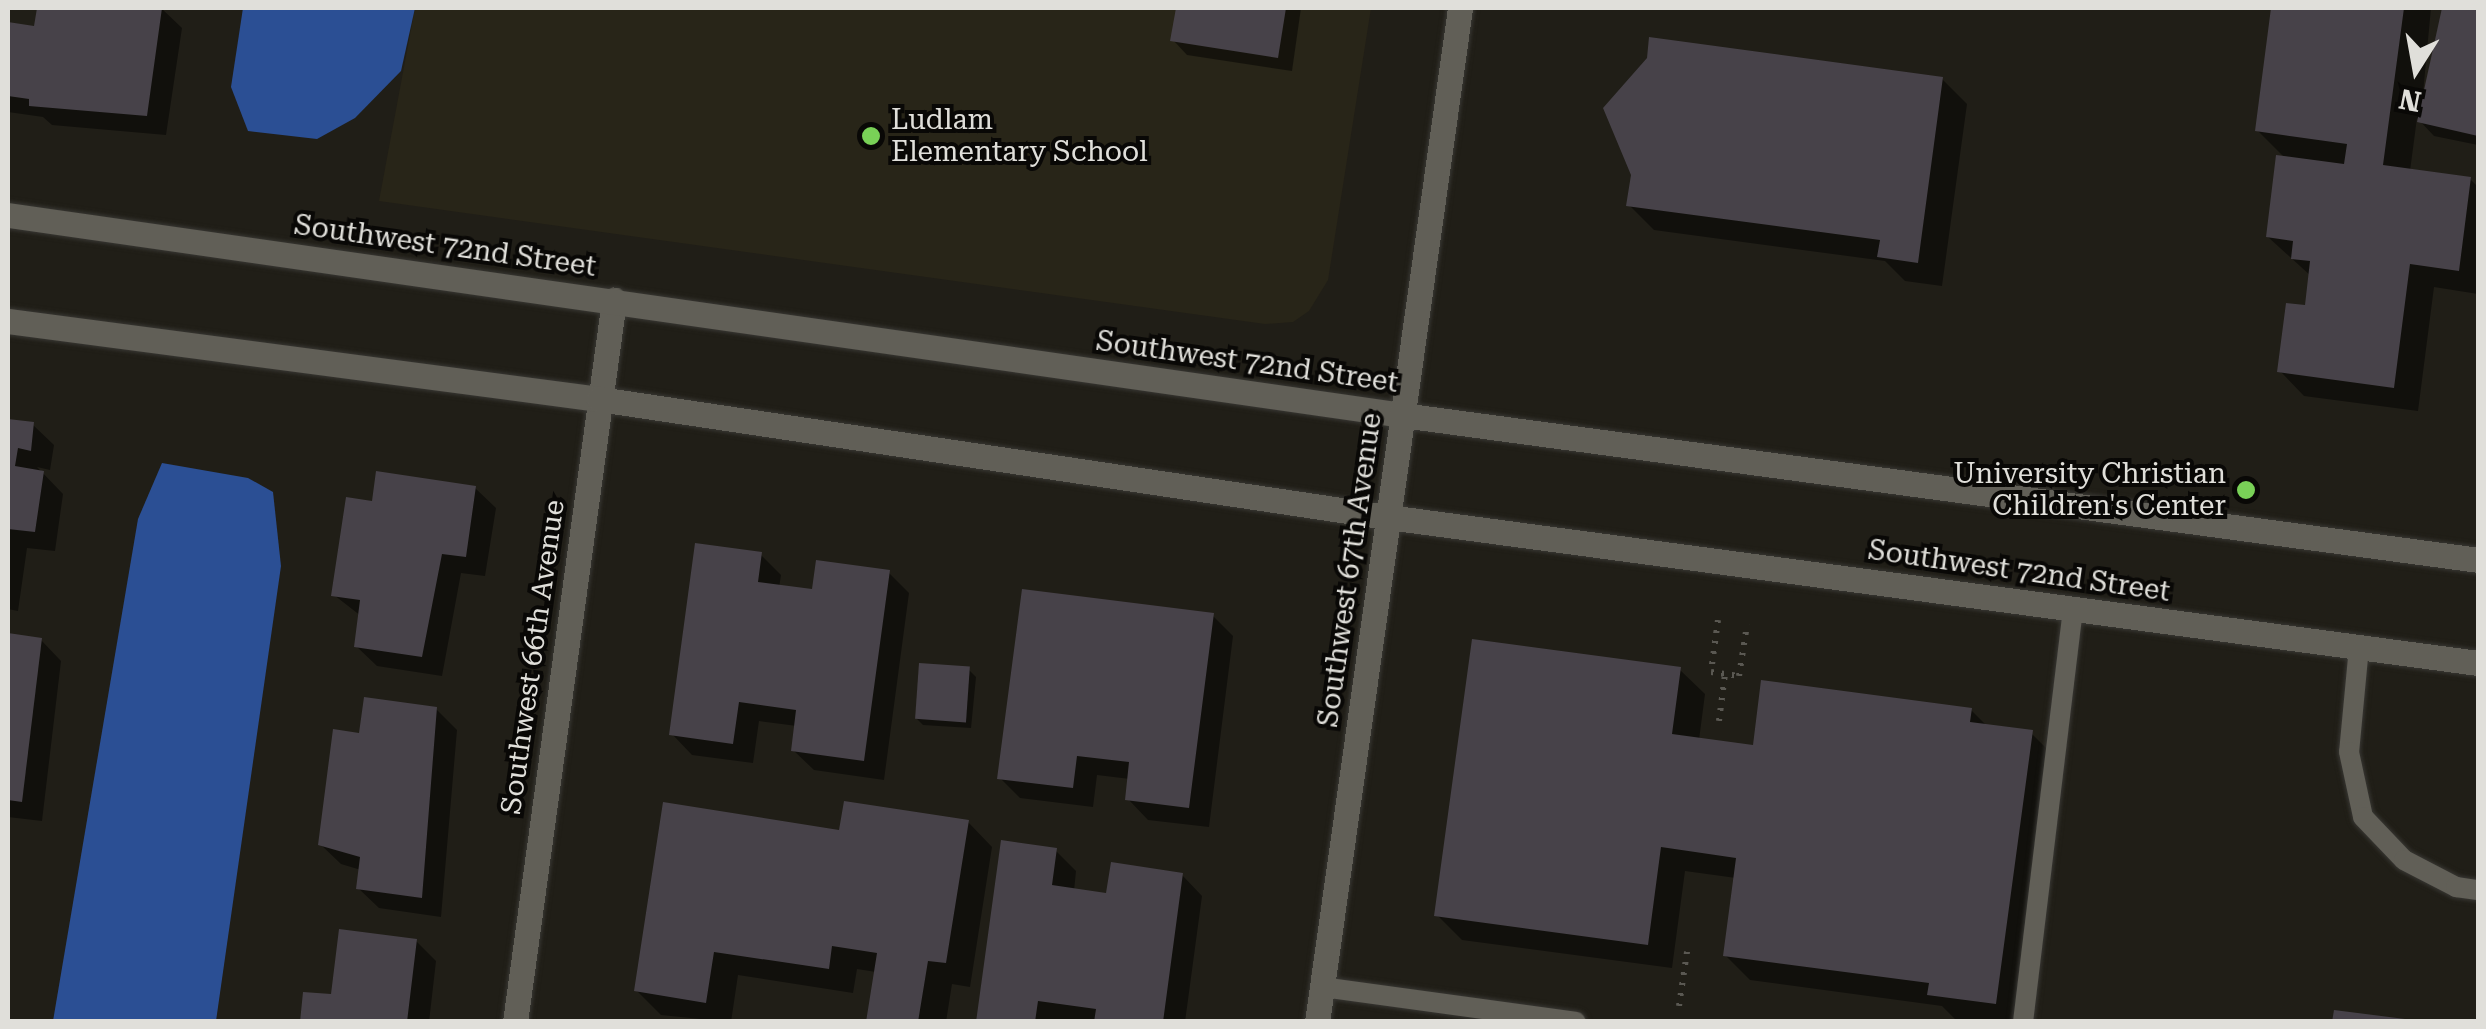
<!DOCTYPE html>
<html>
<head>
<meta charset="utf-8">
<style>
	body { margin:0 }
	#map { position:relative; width:2486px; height:1029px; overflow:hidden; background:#201e17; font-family:"Roboto Serif",serif }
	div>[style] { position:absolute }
	.built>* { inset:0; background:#282518 }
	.water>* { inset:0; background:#2b4f94 }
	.shadow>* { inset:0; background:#0007 }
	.building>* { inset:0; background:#474249; transform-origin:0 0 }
	.path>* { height:6px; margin-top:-3px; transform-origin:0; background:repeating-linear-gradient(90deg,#5a5852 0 2.5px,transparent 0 10.5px) }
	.roads { filter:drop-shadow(0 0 2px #383733) drop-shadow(0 0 2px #383733) }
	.lane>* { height:20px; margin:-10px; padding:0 10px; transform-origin:10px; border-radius:10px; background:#615f57 }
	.street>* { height:25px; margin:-12.5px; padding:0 12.5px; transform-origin:12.5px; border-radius:12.5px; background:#615f57 }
	.secondary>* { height:25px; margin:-12.5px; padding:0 12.5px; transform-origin:12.5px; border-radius:12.5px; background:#615f57 }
	.dots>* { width:28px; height:28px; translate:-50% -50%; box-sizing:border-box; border:5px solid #090806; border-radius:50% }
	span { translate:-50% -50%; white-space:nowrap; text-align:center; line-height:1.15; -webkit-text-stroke:8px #090806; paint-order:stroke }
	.poi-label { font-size:28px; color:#e0dfda }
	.left { translate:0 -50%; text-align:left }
	.right { translate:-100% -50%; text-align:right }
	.street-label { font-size:28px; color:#e0dfda }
	.frame { position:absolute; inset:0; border:10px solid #e0dfda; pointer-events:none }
	.north { position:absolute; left:2366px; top:20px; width:100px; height:100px; -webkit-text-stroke:8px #090806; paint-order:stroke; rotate:191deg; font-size:28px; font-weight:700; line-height:40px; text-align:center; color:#e0dfda }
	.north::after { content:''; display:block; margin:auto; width:35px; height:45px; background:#e0dfda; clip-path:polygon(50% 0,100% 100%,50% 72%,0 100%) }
</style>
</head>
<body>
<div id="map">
	<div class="built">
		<div style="clip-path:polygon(415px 8px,1371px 8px,1328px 280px,1309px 311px,1293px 322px,1265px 324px,379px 201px)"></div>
	</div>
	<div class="water">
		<div style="clip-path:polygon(243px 8px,415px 8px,401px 71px,355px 118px,317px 139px,248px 131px,231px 87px)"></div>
		<div style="clip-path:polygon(162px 463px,248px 478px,273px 492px,281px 566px,216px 1021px,53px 1021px,138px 519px)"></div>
	</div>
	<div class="shadow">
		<div style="clip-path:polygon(40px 8px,161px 8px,182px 28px,166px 135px,52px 125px,43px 117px,8px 112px,8px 25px,37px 29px)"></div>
		<div style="clip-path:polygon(1178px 8px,1301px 8px,1292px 71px,1187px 55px,1173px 40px)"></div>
		<div style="clip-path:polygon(2274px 8px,2431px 8px,2421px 115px,2444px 8px,2478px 8px,2478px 145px,2434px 136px,2417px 118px,2410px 171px,2470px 179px,2478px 187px,2478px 294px,2434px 287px,2418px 411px,2304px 396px,2280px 371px,2307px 307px,2311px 276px,2268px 237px,2286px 159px,2257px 130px)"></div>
		<div style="clip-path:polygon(1942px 79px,1967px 104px,1942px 286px,1905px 281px,1885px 261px,1654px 230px,1629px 205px)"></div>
		<div style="clip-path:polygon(8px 421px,33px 425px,54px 445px,50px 470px,37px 467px,63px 494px,55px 551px,27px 548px,18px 611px,8px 609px)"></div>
		<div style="clip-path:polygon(475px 488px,496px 508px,485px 576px,461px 573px,442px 676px,377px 666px,356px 646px,361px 616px,334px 595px,374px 504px)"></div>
		<div style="clip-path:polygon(761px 555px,781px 575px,779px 588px,814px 592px,889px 573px,909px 593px,884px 780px,814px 770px,793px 750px,797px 726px,759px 721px,753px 763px,692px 755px,672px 734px)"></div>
		<div style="clip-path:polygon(1213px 616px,1233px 636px,1209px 827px,1148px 820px,1128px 799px,1130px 779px,1097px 775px,1093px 807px,1020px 798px,1000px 778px)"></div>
		<div style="clip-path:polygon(8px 636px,41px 640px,61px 661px,42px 821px,8px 817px)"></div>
		<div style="clip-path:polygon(969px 670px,976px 677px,971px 728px,923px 725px,916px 718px)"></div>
		<div style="clip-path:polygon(1680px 670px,1705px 694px,1699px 740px,1755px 748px,1971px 710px,1987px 726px,2031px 733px,2056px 758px,2021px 1022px,1955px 1019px,1942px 1006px,1750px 980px,1725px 955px,1736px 878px,1685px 871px,1672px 968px,1462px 940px,1437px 915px)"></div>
		<div style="clip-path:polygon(436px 709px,457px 730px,441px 917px,379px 908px,358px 888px,361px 870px,341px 864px,320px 844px,361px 736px)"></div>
		<div style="clip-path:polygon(968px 822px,992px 847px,970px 987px,952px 984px,946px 1022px,869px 1022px,876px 972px,857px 969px,853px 993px,738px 975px,731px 1022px,661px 1015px,636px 990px,841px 833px)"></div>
		<div style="clip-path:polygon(1056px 851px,1076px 871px,1074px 891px,1108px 896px,1182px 875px,1202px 896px,1185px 1022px,979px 1022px)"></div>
		<div style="clip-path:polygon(416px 941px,436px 961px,429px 1022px,302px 1022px)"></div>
	</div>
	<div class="building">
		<div style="clip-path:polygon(37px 8px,162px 8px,147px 116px,29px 106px,29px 99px,8px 96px,8px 22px,34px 26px)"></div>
		<div style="clip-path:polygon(1176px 8px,1286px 8px,1278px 58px,1170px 41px)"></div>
		<div style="clip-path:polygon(2271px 8px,2404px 8px,2383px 165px,2471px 177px,2459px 271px,2410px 264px,2394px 388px,2277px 372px,2286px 303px,2305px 305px,2310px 261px,2291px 259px,2293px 241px,2266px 237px,2276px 155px,2344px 164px,2347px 144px,2255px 131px)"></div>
		<div style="clip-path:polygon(2442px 8px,2478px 8px,2478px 136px,2417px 122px)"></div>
		<div style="clip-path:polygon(1649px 37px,1943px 77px,1918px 263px,1877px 257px,1880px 240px,1626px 206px,1631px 175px,1603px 108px,1647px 58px)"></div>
		<div style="clip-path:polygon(8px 419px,34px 422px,31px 451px,18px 448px,15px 466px,44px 471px,35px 532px,8px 529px)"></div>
		<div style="clip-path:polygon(376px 471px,476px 486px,466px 557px,442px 554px,422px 657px,354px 647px,360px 600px,331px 596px,346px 497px,372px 501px)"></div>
		<div style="clip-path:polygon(695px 543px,762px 552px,758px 582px,812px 589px,816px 560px,890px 570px,864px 761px,791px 751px,796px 710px,739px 702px,733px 744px,669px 735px)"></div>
		<div style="clip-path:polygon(1022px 589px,1214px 613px,1189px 808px,1125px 800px,1129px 762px,1077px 756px,1073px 788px,997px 779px)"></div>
		<div style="clip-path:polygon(8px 633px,42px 638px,22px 802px,8px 800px)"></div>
		<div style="clip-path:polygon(1472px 639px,1681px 667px,1672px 734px,1753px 745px,1761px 680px,1972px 708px,1970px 722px,2033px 730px,1996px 1004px,1927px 995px,1929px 983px,1723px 956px,1736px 858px,1661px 847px,1648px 945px,1434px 916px)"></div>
		<div style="left:919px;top:663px;width:51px;height:56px;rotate:4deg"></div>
		<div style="clip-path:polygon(364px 697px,437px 707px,422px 898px,356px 889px,360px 857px,318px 845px,333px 729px,359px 733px)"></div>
		<div style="clip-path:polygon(844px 801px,969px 820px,946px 963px,928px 961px,918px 1022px,866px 1022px,877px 953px,832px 946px,829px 969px,714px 952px,706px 1003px,634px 991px,663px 802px,839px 830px)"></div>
		<div style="clip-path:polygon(1001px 840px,1057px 848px,1052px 885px,1106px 893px,1111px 862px,1183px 873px,1163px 1022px,1094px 1022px,1096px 1009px,1038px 1001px,1035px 1022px,976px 1022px)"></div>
		<div style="clip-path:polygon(339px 929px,417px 939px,407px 1022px,300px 1022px,303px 992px,331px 994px)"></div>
		<div style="clip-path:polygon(2334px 1010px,2405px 1019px,2405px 1022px,2332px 1022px)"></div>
	</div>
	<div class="path">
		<div style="left:1718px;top:620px;width:52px;rotate:97.7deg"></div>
		<div style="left:1711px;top:672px;width:28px;rotate:8deg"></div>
		<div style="left:1739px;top:676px;width:52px;rotate:-81.1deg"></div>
		<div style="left:1719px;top:721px;width:47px;rotate:-82.7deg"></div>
		<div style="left:1679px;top:1006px;width:55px;rotate:-81.6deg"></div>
	</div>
	<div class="roads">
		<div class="lane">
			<div style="left:2359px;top:647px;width:105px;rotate:95.4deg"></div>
			<div style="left:2349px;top:752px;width:66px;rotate:77.8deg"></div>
			<div style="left:2363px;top:817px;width:59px;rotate:46.4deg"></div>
			<div style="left:2404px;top:860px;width:59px;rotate:27.4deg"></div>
			<div style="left:2456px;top:887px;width:22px;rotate:8deg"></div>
			<div style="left:1322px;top:987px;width:256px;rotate:7.8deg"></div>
			<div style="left:2023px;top:1022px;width:417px;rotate:-83.1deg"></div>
		</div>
		<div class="street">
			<div style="left:515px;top:1022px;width:729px;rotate:-82.19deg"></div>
		</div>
		<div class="secondary">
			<div style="left:8px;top:215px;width:1408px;rotate:8.16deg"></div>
			<div style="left:1402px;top:415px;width:1086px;rotate:7.67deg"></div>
			<div style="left:8px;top:321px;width:596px;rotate:7.52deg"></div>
			<div style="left:599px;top:399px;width:798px;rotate:8.51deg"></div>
			<div style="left:1388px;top:517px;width:1100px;rotate:7.63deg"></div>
			<div style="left:1317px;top:1022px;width:1024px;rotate:-81.97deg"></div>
		</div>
	</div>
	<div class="dots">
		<div style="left:871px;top:136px;background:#79d157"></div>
		<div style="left:2246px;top:490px;background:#79d157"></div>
	</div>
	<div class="poi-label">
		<span class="left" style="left:891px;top:136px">Ludlam<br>Elementary School</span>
		<span class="right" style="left:2226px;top:490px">University Christian<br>Children's Center</span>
	</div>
	<div class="street-label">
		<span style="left:445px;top:246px;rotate:8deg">Southwest 72nd Street</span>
		<span style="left:1247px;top:362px;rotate:8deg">Southwest 72nd Street</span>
		<span style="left:1350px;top:570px;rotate:-82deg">Southwest 67th Avenue</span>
		<span style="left:2019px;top:571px;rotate:8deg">Southwest 72nd Street</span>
		<span style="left:533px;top:657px;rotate:-82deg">Southwest 66th Avenue</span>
	</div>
	<div class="frame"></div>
	<div class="north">N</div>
</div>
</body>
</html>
